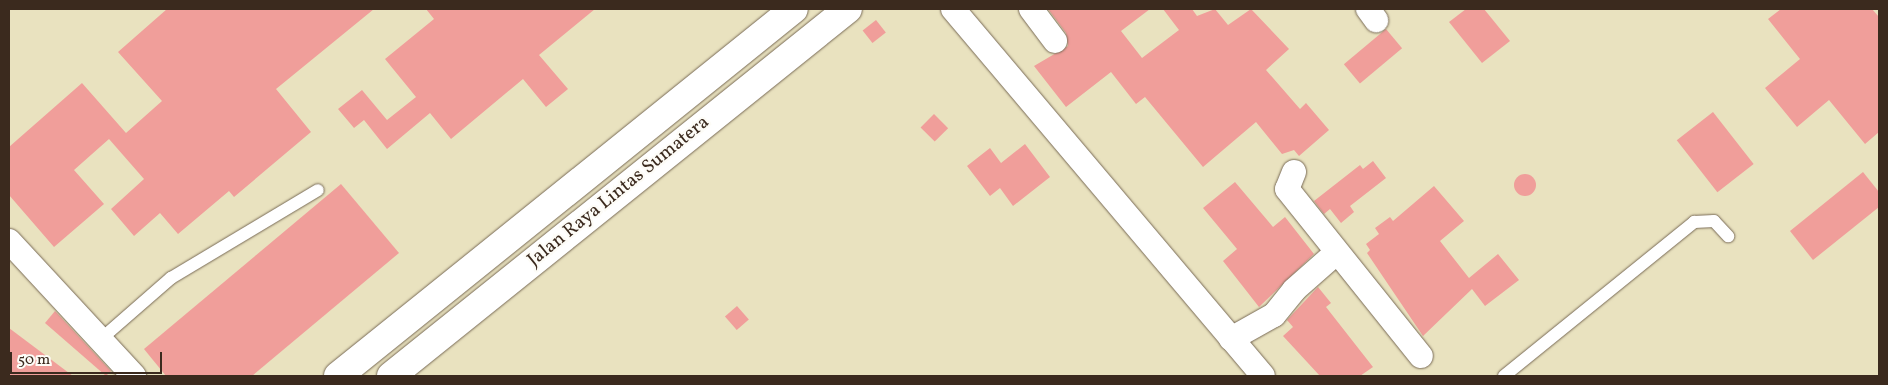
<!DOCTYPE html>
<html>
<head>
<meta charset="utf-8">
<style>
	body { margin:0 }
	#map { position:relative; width:1888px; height:385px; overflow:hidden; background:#e9e2bf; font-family:Vollkorn,serif }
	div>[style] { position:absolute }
	.building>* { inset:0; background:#f09e9a; transform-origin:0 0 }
	.round { border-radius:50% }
	.roads { filter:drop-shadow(0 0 1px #786a56) drop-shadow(0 0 1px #786a56) }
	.service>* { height:12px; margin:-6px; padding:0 6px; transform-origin:6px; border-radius:6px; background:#fff }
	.minor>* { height:24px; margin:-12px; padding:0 12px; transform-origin:12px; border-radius:12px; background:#fff }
	.trunk>* { height:28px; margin:-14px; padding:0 14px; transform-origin:14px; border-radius:14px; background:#fff }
	span { translate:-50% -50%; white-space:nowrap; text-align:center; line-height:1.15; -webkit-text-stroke:4.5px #fdfcf7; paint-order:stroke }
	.street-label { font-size:19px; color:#3b2a1e }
	.frame { position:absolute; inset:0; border:10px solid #3b2a1e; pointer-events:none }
	.scale { position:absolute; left:10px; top:352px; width:152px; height:22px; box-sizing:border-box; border:2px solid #3b2a1e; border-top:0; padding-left:6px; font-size:15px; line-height:18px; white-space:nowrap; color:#3b2a1e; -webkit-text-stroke:4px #fdfcf7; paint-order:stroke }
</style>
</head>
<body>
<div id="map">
	<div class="building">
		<div style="clip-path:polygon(167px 9px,374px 9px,276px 89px,311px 132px,234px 197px,229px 191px,178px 234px,160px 213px,134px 236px,111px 209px,144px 179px,109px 139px,74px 170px,104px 204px,54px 247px,9px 195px,9px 147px,82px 83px,126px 133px,162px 101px,118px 52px)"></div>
		<div style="clip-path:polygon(426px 9px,595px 9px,539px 55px,568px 89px,546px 107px,523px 79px,451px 139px,430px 113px,387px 149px,364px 120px,354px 128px,338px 109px,362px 90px,387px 120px,416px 97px,385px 59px,434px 19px)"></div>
		<div style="clip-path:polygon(1048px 9px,1150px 9px,1121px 31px,1142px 58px,1179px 30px,1163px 9px,1192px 9px,1197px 16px,1215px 9px,1228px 25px,1251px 9px,1289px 49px,1266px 70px,1300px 109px,1306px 103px,1329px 130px,1299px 156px,1294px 150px,1282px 154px,1256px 122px,1203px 167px,1145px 97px,1136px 104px,1111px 72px,1066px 107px,1034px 66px,1068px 46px,1066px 33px)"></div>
		<div style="clip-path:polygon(1466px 9px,1484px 9px,1510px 41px,1482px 63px,1449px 22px)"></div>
		<div style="clip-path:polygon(1781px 9px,1872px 9px,1879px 17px,1879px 132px,1865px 144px,1829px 100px,1797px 127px,1765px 88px,1800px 59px,1768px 19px)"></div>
		<div style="left:876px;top:20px;width:16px;height:17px;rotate:52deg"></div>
		<div style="left:1386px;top:29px;width:25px;height:55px;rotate:50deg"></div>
		<div style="left:1713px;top:112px;width:66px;height:46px;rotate:52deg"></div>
		<div style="left:934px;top:114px;width:20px;height:19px;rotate:45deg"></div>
		<div style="clip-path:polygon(1025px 144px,1050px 177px,1013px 206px,1000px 188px,990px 196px,967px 166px,990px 148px,1001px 163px)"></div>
		<div style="clip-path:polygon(1373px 161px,1386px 178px,1350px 206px,1354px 212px,1341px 223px,1330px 209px,1324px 214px,1314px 201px,1360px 165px,1363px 169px)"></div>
		<div style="clip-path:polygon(1863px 172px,1879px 192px,1879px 207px,1813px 260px,1790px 231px)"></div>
		<div class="round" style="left:1514px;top:174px;width:22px;height:22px"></div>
		<div style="clip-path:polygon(1235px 182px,1273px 227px,1285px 217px,1314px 254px,1259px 307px,1223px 261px,1237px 249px,1203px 208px)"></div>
		<div style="clip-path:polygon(341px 184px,399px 253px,252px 376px,166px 376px,144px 349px)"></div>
		<div style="clip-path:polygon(1434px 186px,1464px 221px,1440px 241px,1469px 278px,1498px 254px,1519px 280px,1485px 306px,1472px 289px,1423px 336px,1367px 253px,1370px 250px,1366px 244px,1379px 234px,1375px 228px,1390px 217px,1393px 221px)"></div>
		<div style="clip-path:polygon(1318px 287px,1331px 303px,1326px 307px,1373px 367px,1360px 376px,1320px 376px,1283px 336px,1293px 327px,1287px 320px)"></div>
		<div style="left:737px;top:306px;width:18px;height:16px;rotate:49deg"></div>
		<div style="clip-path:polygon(55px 311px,111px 371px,106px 376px,45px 323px)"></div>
		<div style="clip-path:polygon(9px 328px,73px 376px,9px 376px)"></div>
	</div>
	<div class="roads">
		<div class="service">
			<div style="left:101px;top:339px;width:93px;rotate:-41.1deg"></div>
			<div style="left:171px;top:278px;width:171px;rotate:-30.9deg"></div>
			<div style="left:1504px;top:376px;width:245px;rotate:-39deg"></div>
			<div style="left:1694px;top:222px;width:20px;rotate:-3deg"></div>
			<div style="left:1714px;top:221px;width:21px;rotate:47deg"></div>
		</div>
		<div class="minor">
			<div style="left:953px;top:9px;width:480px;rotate:49.8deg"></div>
			<div style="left:1031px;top:9px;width:40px;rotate:53deg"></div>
			<div style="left:1368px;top:9px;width:14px;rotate:54deg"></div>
			<div style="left:1294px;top:172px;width:18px;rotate:112deg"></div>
			<div style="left:1287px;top:189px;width:214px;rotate:51.3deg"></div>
			<div style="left:9px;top:241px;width:184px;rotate:47.2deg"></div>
			<div style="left:1231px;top:339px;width:49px;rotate:-29.2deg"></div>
			<div style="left:1274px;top:315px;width:32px;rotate:-51deg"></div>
			<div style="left:1294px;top:290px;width:56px;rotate:-41.4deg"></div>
		</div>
		<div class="trunk">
			<div style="left:338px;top:376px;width:585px;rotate:-38.83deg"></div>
			<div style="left:391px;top:376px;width:586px;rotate:-38.77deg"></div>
		</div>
	</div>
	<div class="street-label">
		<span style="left:619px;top:192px;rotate:-39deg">Jalan Raya Lintas Sumatera</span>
	</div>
	<div class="frame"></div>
	<div class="scale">50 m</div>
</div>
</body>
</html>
